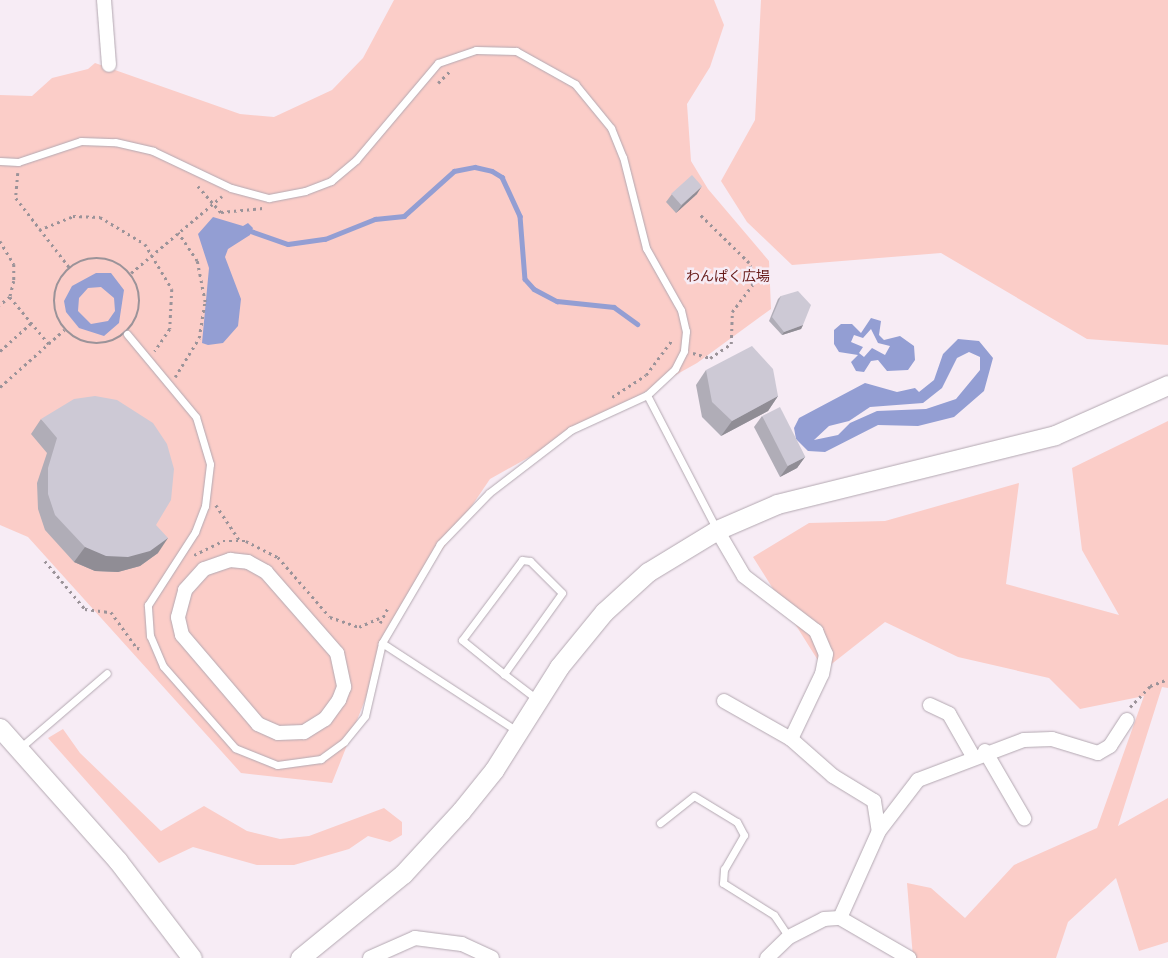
<!DOCTYPE html>
<html>
<head>
<meta charset="utf-8">
<style>
	body { margin:0 }
	#map { position:relative; width:1168px; height:958px; overflow:hidden; background:#f7ecf5; font-family:Figtree,"Noto Sans JP",sans-serif }
	div>[style] { position:absolute }
	.green>* { inset:0; background:#fbcdc8 }
	.water>* { inset:0; background:#939ed3 }
	.stream>* { height:4.5px; margin:-2.25px; padding:0 2.25px; transform-origin:2.25px; border-radius:2.25px; background:#939ed3 }
	.path>* { height:2.5px; margin-top:-1.25px; transform-origin:0; background:repeating-linear-gradient(90deg,#9b9399 0 2.5px,transparent 0 6.5px) }
	.path>.ring { margin:-1.25px; padding:0; box-sizing:content-box; background:none; border:2.5px solid #9b9399; border-radius:50% }
	.roads { filter:drop-shadow(0 0 1px #b3a8b1) drop-shadow(0 0 1px #b3a8b1) }
	.lane>* { height:7px; margin:-3.5px; padding:0 3.5px; transform-origin:3.5px; border-radius:3.5px; background:#fff }
	.street>* { height:14px; margin:-7px; padding:0 7px; transform-origin:7px; border-radius:7px; background:#fff }
	.secondary>* { height:19px; margin:-9.5px; padding:0 9.5px; transform-origin:9.5px; border-radius:9.5px; background:#fff }
	.wall>* { inset:0; background:#b0adb7 }
	.shaded-wall>* { inset:0; background:#908d95 }
	.building>* { inset:0; background:#cdc9d5; transform-origin:0 0 }
	span { translate:-50% -50%; white-space:nowrap; text-align:center; line-height:1.15; -webkit-text-stroke:5px #f7ecf5; paint-order:stroke }
	.park-label { font-size:14px; color:#671a18 }
</style>
</head>
<body>
<div id="map">
	<div class="green">
		<div style="clip-path:polygon(394px 0,714px 0,724px 25px,710px 67px,687px 104px,691px 161px,708px 189px,769px 261px,771px 309px,697px 363px,490px 479px,400px 612px,332px 783px,241px 773px,28px 537px,0 525px,0 95px,32px 96px,52px 78px,88px 69px,95px 63px,240px 114px,274px 117px,332px 90px,363px 58px)"></div>
		<div style="clip-path:polygon(761px 0,1168px 0,1168px 345px,1087px 339px,941px 253px,792px 265px,747px 222px,721px 181px,755px 120px)"></div>
		<div style="clip-path:polygon(1168px 421px,1168px 688px,1162px 687px,1118px 826px,1168px 798px,1168px 942px,1139px 951px,1116px 878px,1068px 922px,1056px 958px,913px 958px,907px 883px,931px 888px,965px 918px,1014px 865px,1097px 828px,1144px 696px,1080px 709px,1049px 678px,958px 657px,885px 622px,824px 670px,753px 557px,809px 523px,885px 521px,1019px 483px,1006px 584px,1119px 615px,1082px 550px,1072px 468px)"></div>
		<div style="clip-path:polygon(63px 729px,80px 753px,161px 831px,204px 806px,247px 831px,280px 839px,309px 836px,384px 808px,402px 822px,402px 835px,390px 842px,368px 836px,349px 849px,294px 865px,257px 865px,193px 847px,159px 863px,48px 738px)"></div>
	</div>
	<div class="water">
		<div style="clip-path:polygon(213px 217px,243px 226px,248px 223px,253px 228px,250px 235px,228px 249px,225px 257px,241px 299px,238px 326px,223px 343px,208px 345px,202px 343px,209px 268px,198px 234px)"></div>
		<div style="clip-path:polygon(evenodd,96px 273px,111px 273px,124px 290px,119px 323px,104px 336px,79px 328px,66px 312px,64px 301px,72px 286px,96px 273px,101px 287px,114px 298px,115px 311px,108px 321px,91px 324px,78px 311px,79px 298px,88px 288px,101px 287px)"></div>
		<div style="clip-path:polygon(evenodd,871px 318px,881px 321px,879px 335px,884px 340px,900px 336px,914px 346px,915px 360px,908px 370px,887px 371px,878px 360px,871px 361px,864px 372px,856px 371px,851px 362px,858px 355px,839px 352px,834px 344px,834px 330px,841px 324px,852px 324px,861px 333px,871px 318px,871px 329px,878px 343px,890px 346px,885px 355px,872px 348px,864px 357px,859px 353px,863px 347px,851px 342px,854px 335px,863px 338px,871px 329px)"></div>
		<div style="clip-path:polygon(evenodd,958px 339px,979px 341px,993px 358px,984px 391px,954px 417px,918px 426px,878px 425px,825px 452px,808px 451px,796px 439px,794px 428px,799px 418px,865px 383px,897px 392px,915px 388px,919px 392px,934px 380px,943px 354px,958px 339px,969px 352px,980px 357px,980px 370px,956px 399px,926px 409px,877px 411px,850px 423px,838px 435px,814px 440px,829px 426px,849px 421px,870px 407px,923px 403px,942px 388px,957px 358px,969px 352px)"></div>
	</div>
	<div class="stream">
		<div style="left:248px;top:230px;width:42px;rotate:19.3deg"></div>
		<div style="left:288px;top:244px;width:37px;rotate:-8deg"></div>
		<div style="left:325px;top:239px;width:54px;rotate:-21.8deg"></div>
		<div style="left:375px;top:219px;width:29px;rotate:-6deg"></div>
		<div style="left:404px;top:216px;width:67px;rotate:-42deg"></div>
		<div style="left:454px;top:171px;width:21px;rotate:-11deg"></div>
		<div style="left:475px;top:167px;width:17px;rotate:13deg"></div>
		<div style="left:492px;top:171px;width:12px;rotate:31deg"></div>
		<div style="left:502px;top:177px;width:43px;rotate:65.2deg"></div>
		<div style="left:520px;top:216px;width:63px;rotate:85.5deg"></div>
		<div style="left:525px;top:279px;width:13px;rotate:48deg"></div>
		<div style="left:534px;top:289px;width:26px;rotate:28deg"></div>
		<div style="left:557px;top:301px;width:57px;rotate:6deg"></div>
		<div style="left:614px;top:307px;width:29px;rotate:36deg"></div>
	</div>
	<div class="path">
		<div style="left:438px;top:83px;width:17px;rotate:-45deg"></div>
		<div style="left:18px;top:173px;width:25px;rotate:95deg"></div>
		<div style="left:16px;top:198px;width:88px;rotate:52.4deg"></div>
		<div style="left:198px;top:186px;width:35px;rotate:49deg"></div>
		<div style="left:221px;top:212px;width:42px;rotate:-5.4deg"></div>
		<div style="left:39px;top:230px;width:37px;rotate:-22deg"></div>
		<div style="left:73px;top:216px;width:27px;rotate:2deg"></div>
		<div style="left:100px;top:217px;width:52px;rotate:31deg"></div>
		<div style="left:145px;top:244px;width:52px;rotate:59deg"></div>
		<div style="left:172px;top:289px;width:40px;rotate:92.9deg"></div>
		<div style="left:170px;top:329px;width:27px;rotate:124deg"></div>
		<div style="left:0;top:241px;width:27px;rotate:59deg"></div>
		<div style="left:14px;top:264px;width:17px;rotate:90deg"></div>
		<div style="left:14px;top:281px;width:16px;rotate:104deg"></div>
		<div style="left:10px;top:297px;width:13px;rotate:141deg"></div>
		<div class="ring" style="left:54px;top:258px;width:83.5px;height:83.5px"></div>
		<div style="left:131px;top:273px;width:119px;rotate:-40.2deg"></div>
		<div style="left:10px;top:297px;width:61px;rotate:50.3deg"></div>
		<div style="left:0;top:351px;width:42px;rotate:-42.1deg"></div>
		<div style="left:693px;top:353px;width:18px;rotate:16deg"></div>
		<div style="left:710px;top:358px;width:25px;rotate:-34deg"></div>
		<div style="left:731px;top:344px;width:32px;rotate:-88deg"></div>
		<div style="left:732px;top:312px;width:34px;rotate:-53deg"></div>
		<div style="left:752px;top:285px;width:11px;rotate:-85deg"></div>
		<div style="left:753px;top:274px;width:12px;rotate:-110deg"></div>
		<div style="left:749px;top:263px;width:71px;rotate:-135.6deg"></div>
		<div style="left:175px;top:377px;width:46px;rotate:-58.4deg"></div>
		<div style="left:199px;top:338px;width:36px;rotate:-81deg"></div>
		<div style="left:205px;top:302px;width:42px;rotate:-101deg"></div>
		<div style="left:197px;top:261px;width:34px;rotate:-124deg"></div>
		<div style="left:0;top:387px;width:86px;rotate:-41.7deg"></div>
		<div style="left:612px;top:397px;width:40px;rotate:-32.9deg"></div>
		<div style="left:646px;top:375px;width:44px;rotate:-53.4deg"></div>
		<div style="left:216px;top:505px;width:43px;rotate:56.3deg"></div>
		<div style="left:194px;top:555px;width:32px;rotate:-26deg"></div>
		<div style="left:223px;top:541px;width:23px"></div>
		<div style="left:246px;top:541px;width:36px;rotate:27deg"></div>
		<div style="left:278px;top:557px;width:79px;rotate:49.1deg"></div>
		<div style="left:330px;top:617px;width:31px;rotate:19deg"></div>
		<div style="left:359px;top:627px;width:22px;rotate:-24deg"></div>
		<div style="left:45px;top:561px;width:62px;rotate:50.2deg"></div>
		<div style="left:85px;top:609px;width:26px;rotate:7deg"></div>
		<div style="left:111px;top:612px;width:44px;rotate:54.2deg"></div>
		<div style="left:137px;top:648px;width:6px;rotate:9deg"></div>
		<div style="left:380px;top:623px;width:16px;rotate:-63deg"></div>
		<div style="left:1130px;top:707px;width:29px;rotate:-46deg"></div>
		<div style="left:1150px;top:686px;width:19px;rotate:-21deg"></div>
	</div>
	<div class="roads">
		<div class="lane">
			<div style="left:0;top:161px;width:18px;rotate:3deg"></div>
			<div style="left:18px;top:162px;width:66px;rotate:-18.4deg"></div>
			<div style="left:81px;top:141px;width:34px;rotate:2deg"></div>
			<div style="left:115px;top:142px;width:39px;rotate:13deg"></div>
			<div style="left:153px;top:151px;width:86px;rotate:25.4deg"></div>
			<div style="left:231px;top:188px;width:39px;rotate:15deg"></div>
			<div style="left:269px;top:198px;width:37px;rotate:-11deg"></div>
			<div style="left:305px;top:191px;width:28px;rotate:-21deg"></div>
			<div style="left:331px;top:181px;width:33px;rotate:-40deg"></div>
			<div style="left:356px;top:160px;width:127px;rotate:-49.8deg"></div>
			<div style="left:438px;top:63px;width:40px;rotate:-18.9deg"></div>
			<div style="left:476px;top:50px;width:40px;rotate:1.4deg"></div>
			<div style="left:516px;top:51px;width:68px;rotate:29.2deg"></div>
			<div style="left:575px;top:84px;width:57px;rotate:50.7deg"></div>
			<div style="left:611px;top:128px;width:31px;rotate:68deg"></div>
			<div style="left:623px;top:157px;width:94px;rotate:75.8deg"></div>
			<div style="left:646px;top:248px;width:71px;rotate:60.6deg"></div>
			<div style="left:681px;top:310px;width:22px;rotate:77deg"></div>
			<div style="left:686px;top:331px;width:20px;rotate:96deg"></div>
			<div style="left:684px;top:351px;width:20px;rotate:117deg"></div>
			<div style="left:675px;top:369px;width:38px;rotate:137deg"></div>
			<div style="left:647px;top:395px;width:84px;rotate:155.3deg"></div>
			<div style="left:571px;top:430px;width:103px;rotate:142.5deg"></div>
			<div style="left:489px;top:493px;width:71px;rotate:133.9deg"></div>
			<div style="left:440px;top:544px;width:115px;rotate:120.4deg"></div>
			<div style="left:382px;top:643px;width:75px;rotate:103.1deg"></div>
			<div style="left:365px;top:716px;width:33px;rotate:129deg"></div>
			<div style="left:344px;top:742px;width:29px;rotate:144deg"></div>
			<div style="left:321px;top:759px;width:44px;rotate:172.2deg"></div>
			<div style="left:277px;top:765px;width:45px;rotate:-158deg"></div>
			<div style="left:235px;top:748px;width:109px;rotate:-131.3deg"></div>
			<div style="left:163px;top:666px;width:33px;rotate:-113deg"></div>
			<div style="left:150px;top:636px;width:31px;rotate:-94deg"></div>
			<div style="left:148px;top:605px;width:87px;rotate:-57.2deg"></div>
			<div style="left:195px;top:532px;width:28px;rotate:-69deg"></div>
			<div style="left:205px;top:506px;width:42px;rotate:-83.2deg"></div>
			<div style="left:210px;top:464px;width:49px;rotate:-106.6deg"></div>
			<div style="left:196px;top:417px;width:108px;rotate:-129.7deg"></div>
			<div style="left:647px;top:395px;width:152px;rotate:62.6deg"></div>
			<div style="left:522px;top:560px;width:8px;rotate:7deg"></div>
			<div style="left:530px;top:561px;width:45px;rotate:45deg"></div>
			<div style="left:562px;top:593px;width:100px;rotate:125.6deg"></div>
			<div style="left:504px;top:674px;width:54px;rotate:-141deg"></div>
			<div style="left:462px;top:640px;width:100px;rotate:-53.1deg"></div>
			<div style="left:382px;top:643px;width:161px;rotate:33.1deg"></div>
			<div style="left:504px;top:674px;width:43px;rotate:37.4deg"></div>
			<div style="left:21px;top:747px;width:113px;rotate:-40.7deg"></div>
			<div style="left:660px;top:823px;width:43px;rotate:-38.5deg"></div>
			<div style="left:694px;top:796px;width:50px;rotate:31.2deg"></div>
			<div style="left:737px;top:822px;width:15px;rotate:62deg"></div>
			<div style="left:744px;top:835px;width:39px;rotate:120deg"></div>
			<div style="left:724px;top:869px;width:14px;rotate:94deg"></div>
			<div style="left:723px;top:883px;width:60px;rotate:32.1deg"></div>
			<div style="left:774px;top:915px;width:27px;rotate:56deg"></div>
		</div>
		<div class="street">
			<div style="left:104px;top:0;width:65px;rotate:85.6deg"></div>
			<div style="left:717px;top:530px;width:53px;rotate:59.6deg"></div>
			<div style="left:744px;top:576px;width:91px;rotate:37.4deg"></div>
			<div style="left:816px;top:631px;width:25px;rotate:67deg"></div>
			<div style="left:826px;top:654px;width:20px;rotate:101deg"></div>
			<div style="left:822px;top:674px;width:72px;rotate:115.5deg"></div>
			<div style="left:791px;top:739px;width:56px;rotate:41.4deg"></div>
			<div style="left:833px;top:776px;width:48px;rotate:31.4deg"></div>
			<div style="left:874px;top:801px;width:30px;rotate:81deg"></div>
			<div style="left:230px;top:560px;width:18px;rotate:6deg"></div>
			<div style="left:248px;top:562px;width:21px;rotate:29deg"></div>
			<div style="left:266px;top:572px;width:108px;rotate:48.8deg"></div>
			<div style="left:337px;top:653px;width:35px;rotate:78deg"></div>
			<div style="left:344px;top:687px;width:14px;rotate:111deg"></div>
			<div style="left:339px;top:700px;width:24px;rotate:126deg"></div>
			<div style="left:325px;top:719px;width:25px;rotate:148deg"></div>
			<div style="left:304px;top:732px;width:26px;rotate:178deg"></div>
			<div style="left:278px;top:733px;width:22px;rotate:-156deg"></div>
			<div style="left:258px;top:724px;width:117px;rotate:-130.5deg"></div>
			<div style="left:182px;top:635px;width:18px;rotate:-103deg"></div>
			<div style="left:178px;top:617px;width:28px;rotate:-75deg"></div>
			<div style="left:185px;top:590px;width:28px;rotate:-48deg"></div>
			<div style="left:204px;top:569px;width:28px;rotate:-19deg"></div>
			<div style="left:724px;top:701px;width:77px;rotate:29.6deg"></div>
			<div style="left:930px;top:705px;width:21px;rotate:25deg"></div>
			<div style="left:949px;top:714px;width:48px;rotate:60.3deg"></div>
			<div style="left:985px;top:751px;width:78px;rotate:59.8deg"></div>
			<div style="left:840px;top:918px;width:95px;rotate:-65.9deg"></div>
			<div style="left:879px;top:831px;width:64px;rotate:-52.6deg"></div>
			<div style="left:918px;top:780px;width:113px;rotate:-20.7deg"></div>
			<div style="left:1024px;top:740px;width:28px;rotate:-2deg"></div>
			<div style="left:1052px;top:739px;width:48px;rotate:16.9deg"></div>
			<div style="left:1098px;top:753px;width:14px;rotate:-30deg"></div>
			<div style="left:1110px;top:746px;width:31px;rotate:-57deg"></div>
			<div style="left:370px;top:958px;width:49px;rotate:-24deg"></div>
			<div style="left:415px;top:938px;width:47px;rotate:7.3deg"></div>
			<div style="left:462px;top:944px;width:33px;rotate:25deg"></div>
			<div style="left:767px;top:958px;width:30px;rotate:-44deg"></div>
			<div style="left:789px;top:937px;width:39px;rotate:-27deg"></div>
			<div style="left:824px;top:919px;width:16px;rotate:-4deg"></div>
			<div style="left:840px;top:918px;width:80px;rotate:30.1deg"></div>
		</div>
		<div class="secondary">
			<div style="left:0;top:728px;width:178px;rotate:48.4deg"></div>
			<div style="left:118px;top:861px;width:122px;rotate:52.7deg"></div>
			<div style="left:300px;top:958px;width:133px;rotate:-39.2deg"></div>
			<div style="left:403px;top:874px;width:86px;rotate:-47.4deg"></div>
			<div style="left:461px;top:811px;width:53px;rotate:-51.2deg"></div>
			<div style="left:494px;top:770px;width:122px;rotate:-57.7deg"></div>
			<div style="left:559px;top:667px;width:71px;rotate:-50.7deg"></div>
			<div style="left:604px;top:612px;width:59px;rotate:-42.3deg"></div>
			<div style="left:648px;top:572px;width:81px;rotate:-31.3deg"></div>
			<div style="left:717px;top:530px;width:65px;rotate:-23.4deg"></div>
			<div style="left:777px;top:504px;width:286px;rotate:-13.9deg"></div>
			<div style="left:1055px;top:435px;width:124px;rotate:-23.9deg"></div>
		</div>
	</div>
	<div class="wall">
		<div style="clip-path:polygon(672px 194px,697px 194px,676px 213px,666px 202px)"></div>
		<div style="clip-path:polygon(781px 296px,803px 325px,801px 329px,782px 335px,769px 321px,778px 299px)"></div>
		<div style="clip-path:polygon(706px 370px,778px 396px,768px 411px,721px 436px,702px 417px,696px 385px)"></div>
		<div style="clip-path:polygon(762px 416px,805px 457px,797px 468px,780px 477px,754px 427px)"></div>
		<div style="clip-path:polygon(41px 419px,156px 525px,158px 553px,140px 566px,118px 572px,95px 571px,74px 562px,45px 530px,38px 509px,37px 483px,47px 453px,31px 434px)"></div>
	</div>
	<div class="shaded-wall">
		<div style="clip-path:polygon(702px 186px,697px 194px,676px 213px,682px 205px)"></div>
		<div style="clip-path:polygon(803px 325px,801px 329px,782px 335px,784px 332px)"></div>
		<div style="clip-path:polygon(778px 396px,768px 411px,721px 436px,732px 421px)"></div>
		<div style="clip-path:polygon(805px 457px,797px 468px,780px 477px,788px 466px)"></div>
		<div style="clip-path:polygon(168px 538px,158px 553px,140px 566px,118px 572px,95px 571px,74px 562px,85px 547px)"></div>
	</div>
	<div class="building">
		<div style="left:692px;top:175px;width:15px;height:28px;rotate:48deg"></div>
		<div style="clip-path:polygon(798px 291px,811px 305px,803px 325px,784px 332px,772px 317px,781px 296px)"></div>
		<div style="clip-path:polygon(752px 346px,773px 369px,778px 396px,732px 421px,712px 402px,706px 370px)"></div>
		<div style="clip-path:polygon(95px 396px,117px 400px,153px 423px,167px 444px,174px 469px,171px 500px,156px 525px,168px 538px,150px 551px,128px 557px,106px 556px,85px 547px,55px 515px,48px 494px,48px 468px,57px 438px,41px 419px,74px 399px)"></div>
		<div style="left:780px;top:407px;width:56px;height:20px;rotate:63deg"></div>
	</div>
	<div class="park-label">
		<span style="left:728px;top:277px">わんぱく広場</span>
	</div>
</div>
</body>
</html>
